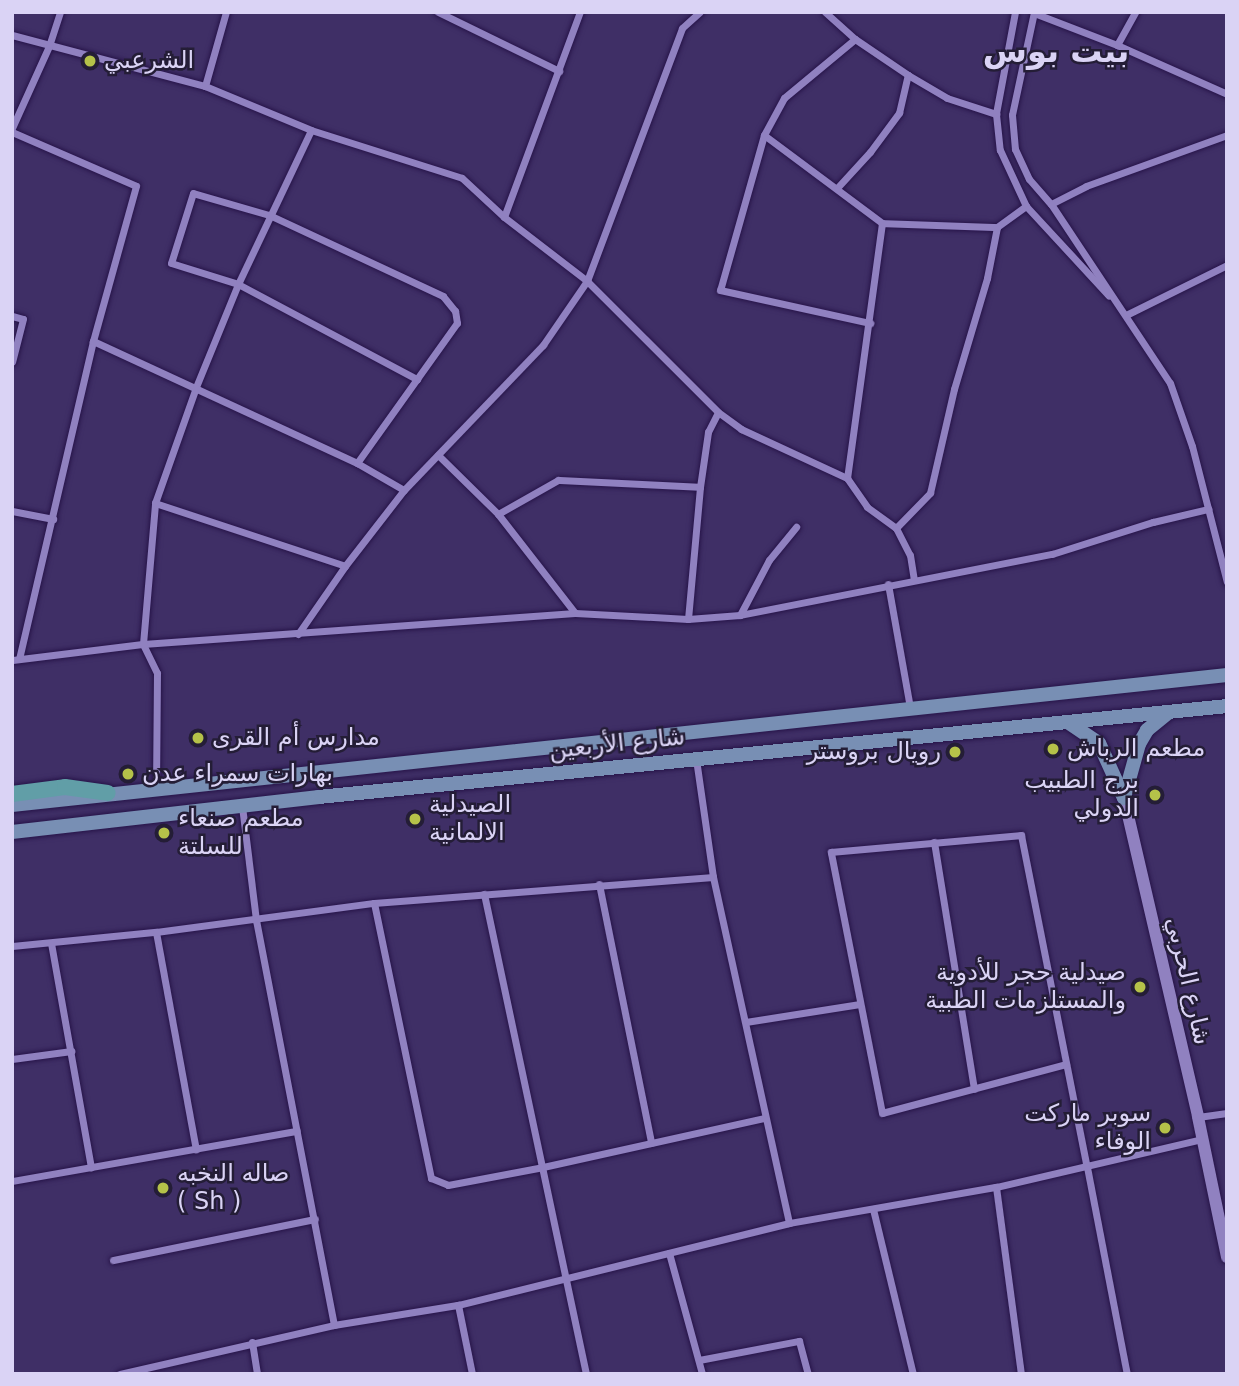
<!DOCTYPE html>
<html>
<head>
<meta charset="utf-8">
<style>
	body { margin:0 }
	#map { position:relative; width:1239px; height:1386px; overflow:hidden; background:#3f2f66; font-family:"DejaVu Sans",Cairo,sans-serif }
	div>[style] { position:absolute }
	.roads { filter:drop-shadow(0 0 2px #271449) drop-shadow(0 0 2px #271449) }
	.minor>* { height:7px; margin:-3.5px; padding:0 3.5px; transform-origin:3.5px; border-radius:3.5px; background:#9081c0 }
	.tertiary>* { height:12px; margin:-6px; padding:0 6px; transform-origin:6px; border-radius:6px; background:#9081c0 }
	.secondary>* { height:14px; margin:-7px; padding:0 7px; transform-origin:7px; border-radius:7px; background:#788fb4 }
	.primary>* { height:16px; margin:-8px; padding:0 8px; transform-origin:8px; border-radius:8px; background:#619ea7 }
	.dots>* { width:19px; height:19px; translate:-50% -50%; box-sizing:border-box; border:4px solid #241d36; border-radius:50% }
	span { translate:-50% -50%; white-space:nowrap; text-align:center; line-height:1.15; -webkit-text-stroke:5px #241d36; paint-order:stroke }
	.poi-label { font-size:24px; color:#dad3f5 }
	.left { translate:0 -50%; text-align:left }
	.right { translate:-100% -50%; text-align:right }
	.street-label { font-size:24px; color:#dad3f5 }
	.district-label { font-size:32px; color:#dad3f5; font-weight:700 }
	.frame { position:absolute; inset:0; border:14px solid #dad3f5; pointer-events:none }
</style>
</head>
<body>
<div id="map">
	<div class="roads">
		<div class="minor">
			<div style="left:438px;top:12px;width:135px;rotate:26deg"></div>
			<div style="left:825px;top:12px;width:40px;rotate:42deg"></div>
			<div style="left:855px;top:39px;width:64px;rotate:34.2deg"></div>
			<div style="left:908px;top:75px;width:45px;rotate:30.5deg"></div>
			<div style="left:947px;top:98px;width:52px;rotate:18.1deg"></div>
			<div style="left:1015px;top:12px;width:104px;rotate:100.6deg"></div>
			<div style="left:996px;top:114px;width:36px;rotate:84deg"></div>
			<div style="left:1000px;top:150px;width:62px;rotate:65.1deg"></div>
			<div style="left:1026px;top:206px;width:122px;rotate:47.3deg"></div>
			<div style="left:1034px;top:12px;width:105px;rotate:102.1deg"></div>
			<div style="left:1012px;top:115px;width:34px;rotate:85deg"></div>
			<div style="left:1015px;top:149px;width:33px;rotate:65deg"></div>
			<div style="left:1029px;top:179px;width:33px;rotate:49deg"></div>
			<div style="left:1051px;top:204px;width:215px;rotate:56.4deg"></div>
			<div style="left:1170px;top:383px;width:67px;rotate:70.8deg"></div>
			<div style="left:1192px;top:446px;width:140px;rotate:75.6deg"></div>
			<div style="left:1034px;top:13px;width:89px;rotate:21.1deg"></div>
			<div style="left:1117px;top:45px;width:120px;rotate:24deg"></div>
			<div style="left:12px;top:35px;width:200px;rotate:14.8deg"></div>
			<div style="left:205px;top:86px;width:115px;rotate:22.5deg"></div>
			<div style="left:311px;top:130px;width:158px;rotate:17.6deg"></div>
			<div style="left:462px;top:178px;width:57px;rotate:42.9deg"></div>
			<div style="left:504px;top:217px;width:105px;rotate:37.6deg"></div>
			<div style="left:587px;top:281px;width:185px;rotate:45deg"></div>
			<div style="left:718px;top:412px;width:29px;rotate:36deg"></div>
			<div style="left:741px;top:429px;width:117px;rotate:24.8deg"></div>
			<div style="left:847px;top:478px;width:35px;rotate:55deg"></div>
			<div style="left:867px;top:507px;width:36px;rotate:36deg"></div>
			<div style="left:896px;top:528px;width:30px;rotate:63deg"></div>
			<div style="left:910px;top:555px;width:24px;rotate:81deg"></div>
			<div style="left:855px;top:39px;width:92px;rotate:140.3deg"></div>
			<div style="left:784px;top:98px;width:42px;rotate:118.4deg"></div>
			<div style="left:764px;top:135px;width:161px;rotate:105.8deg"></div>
			<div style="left:720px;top:290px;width:154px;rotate:12.4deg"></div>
			<div style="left:1117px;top:45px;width:38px;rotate:-61deg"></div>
			<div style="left:205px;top:86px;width:77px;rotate:-74.2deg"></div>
			<div style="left:12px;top:128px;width:90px;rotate:-65.7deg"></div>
			<div style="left:49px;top:46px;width:36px;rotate:-72deg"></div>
			<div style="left:12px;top:132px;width:135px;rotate:23.5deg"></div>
			<div style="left:136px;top:186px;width:161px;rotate:105.5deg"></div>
			<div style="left:93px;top:341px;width:326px;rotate:103.1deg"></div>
			<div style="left:764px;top:135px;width:147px;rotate:36.7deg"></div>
			<div style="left:882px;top:223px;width:257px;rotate:97.8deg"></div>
			<div style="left:837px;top:188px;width:49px;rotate:-47.5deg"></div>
			<div style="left:870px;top:152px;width:49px;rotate:-53.4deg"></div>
			<div style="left:899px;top:113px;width:39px;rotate:-77deg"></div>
			<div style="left:1051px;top:204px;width:39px;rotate:-27deg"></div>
			<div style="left:1086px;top:186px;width:150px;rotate:-19.9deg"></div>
			<div style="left:504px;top:217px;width:219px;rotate:-69.7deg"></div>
			<div style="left:882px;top:223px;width:115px;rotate:2deg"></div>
			<div style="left:1126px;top:315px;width:113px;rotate:-26.3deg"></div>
			<div style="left:12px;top:316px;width:11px;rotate:15deg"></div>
			<div style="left:23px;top:319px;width:44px;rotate:104.3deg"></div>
			<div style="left:93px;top:341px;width:291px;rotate:24.8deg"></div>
			<div style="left:357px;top:463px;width:54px;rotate:29.9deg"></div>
			<div style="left:438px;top:455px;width:84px;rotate:44.5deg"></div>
			<div style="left:498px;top:514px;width:125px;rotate:52.1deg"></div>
			<div style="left:357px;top:463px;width:172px;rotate:-54.5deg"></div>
			<div style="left:457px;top:323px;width:12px;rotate:-99deg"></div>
			<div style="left:455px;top:311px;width:19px;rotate:-129deg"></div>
			<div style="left:443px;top:296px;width:192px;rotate:-155deg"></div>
			<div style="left:269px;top:215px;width:79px;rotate:-163.9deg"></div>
			<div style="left:193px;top:193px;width:73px;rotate:107.4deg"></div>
			<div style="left:171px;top:263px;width:70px;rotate:17.4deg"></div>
			<div style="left:238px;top:284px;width:203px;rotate:28deg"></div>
			<div style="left:155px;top:503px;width:200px;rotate:18.3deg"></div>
			<div style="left:12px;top:511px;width:42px;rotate:11deg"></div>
			<div style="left:498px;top:514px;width:69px;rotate:-29.5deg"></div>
			<div style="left:558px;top:480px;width:142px;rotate:2.8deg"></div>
			<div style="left:896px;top:528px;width:49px;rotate:-45.8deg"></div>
			<div style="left:930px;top:493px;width:107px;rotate:-77deg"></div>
			<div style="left:954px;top:389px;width:116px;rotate:-73.4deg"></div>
			<div style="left:987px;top:278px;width:52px;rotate:-78.9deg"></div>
			<div style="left:997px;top:227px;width:36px;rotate:-36deg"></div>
			<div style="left:888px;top:584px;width:126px;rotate:79.9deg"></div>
			<div style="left:740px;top:615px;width:62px;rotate:-62.2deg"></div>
			<div style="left:769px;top:560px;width:43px;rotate:-50.7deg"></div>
			<div style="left:688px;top:619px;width:133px;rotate:-84.8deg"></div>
			<div style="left:700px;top:487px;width:56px;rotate:-81.7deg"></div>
			<div style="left:708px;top:432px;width:22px;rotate:-63deg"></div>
			<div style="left:298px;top:634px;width:83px;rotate:-55.3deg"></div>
			<div style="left:345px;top:566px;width:96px;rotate:-52.2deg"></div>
			<div style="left:404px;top:490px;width:201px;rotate:-46.2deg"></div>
			<div style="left:543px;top:345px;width:78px;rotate:-55.5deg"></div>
			<div style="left:587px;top:281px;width:270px;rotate:-69.4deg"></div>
			<div style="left:682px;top:28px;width:24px;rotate:-42deg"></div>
			<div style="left:12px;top:660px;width:132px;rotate:-7deg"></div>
			<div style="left:143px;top:644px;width:433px;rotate:-4.1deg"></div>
			<div style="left:575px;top:613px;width:113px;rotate:3deg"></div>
			<div style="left:688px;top:619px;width:52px;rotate:-4.4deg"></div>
			<div style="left:740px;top:615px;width:318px;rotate:-11.1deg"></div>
			<div style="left:1052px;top:554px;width:106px;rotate:-17.6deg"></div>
			<div style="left:1153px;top:522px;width:57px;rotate:-13.3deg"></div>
			<div style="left:696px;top:759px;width:119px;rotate:81.8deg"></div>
			<div style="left:713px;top:877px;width:354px;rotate:77.6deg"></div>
			<div style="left:156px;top:788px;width:115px;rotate:-89.5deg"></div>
			<div style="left:157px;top:673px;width:32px;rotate:-116deg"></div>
			<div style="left:143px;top:644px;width:142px;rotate:-85.1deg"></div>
			<div style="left:155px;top:503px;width:123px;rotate:-70.5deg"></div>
			<div style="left:196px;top:387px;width:111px;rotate:-67.8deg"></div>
			<div style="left:238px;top:284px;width:170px;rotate:-64.6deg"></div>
			<div style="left:242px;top:806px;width:115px;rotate:83deg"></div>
			<div style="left:256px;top:920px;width:412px;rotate:79.1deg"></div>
			<div style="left:934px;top:842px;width:250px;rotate:80.8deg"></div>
			<div style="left:599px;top:884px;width:264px;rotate:78.6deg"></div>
			<div style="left:484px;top:894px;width:491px;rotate:78deg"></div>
			<div style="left:374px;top:903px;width:281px;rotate:78.3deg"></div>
			<div style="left:431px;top:1178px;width:18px;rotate:22deg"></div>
			<div style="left:448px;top:1185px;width:97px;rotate:-10.7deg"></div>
			<div style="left:543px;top:1167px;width:226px;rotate:-12.5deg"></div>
			<div style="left:156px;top:932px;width:221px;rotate:79.6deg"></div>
			<div style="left:51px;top:943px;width:228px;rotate:79.9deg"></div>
			<div style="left:12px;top:946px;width:145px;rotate:-5.6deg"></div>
			<div style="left:156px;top:932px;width:220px;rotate:-7.6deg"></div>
			<div style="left:374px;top:903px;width:340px;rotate:-4.4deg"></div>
			<div style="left:746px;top:1022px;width:115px;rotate:-9deg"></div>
			<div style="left:12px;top:1059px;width:60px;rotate:-7.7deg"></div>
			<div style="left:1066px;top:1064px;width:190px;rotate:165.1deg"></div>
			<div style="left:882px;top:1113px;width:266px;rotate:-101.1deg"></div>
			<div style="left:831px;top:852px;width:191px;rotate:-5.1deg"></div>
			<div style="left:1021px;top:835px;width:338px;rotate:78.8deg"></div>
			<div style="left:1087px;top:1167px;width:211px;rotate:79.1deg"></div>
			<div style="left:1198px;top:1117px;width:29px;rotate:-8deg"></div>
			<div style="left:12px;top:1181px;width:289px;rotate:-10deg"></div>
			<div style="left:996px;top:1187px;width:189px;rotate:82.4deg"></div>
			<div style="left:873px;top:1209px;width:170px;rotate:76.4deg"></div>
			<div style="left:669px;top:1253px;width:125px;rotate:74.7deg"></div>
			<div style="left:113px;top:1260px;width:206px;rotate:-11.5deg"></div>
			<div style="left:458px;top:1305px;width:70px;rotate:78.5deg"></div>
			<div style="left:252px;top:1342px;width:32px;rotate:81deg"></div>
			<div style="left:699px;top:1360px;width:102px;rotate:-10.8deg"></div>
			<div style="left:799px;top:1341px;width:34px;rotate:75deg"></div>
			<div style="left:120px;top:1374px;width:220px;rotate:-12.9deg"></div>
			<div style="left:334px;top:1325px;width:126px;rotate:-9.2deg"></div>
			<div style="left:458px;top:1305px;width:341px;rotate:-13.9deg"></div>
			<div style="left:789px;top:1223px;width:210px;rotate:-9.9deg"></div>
			<div style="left:996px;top:1187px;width:212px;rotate:-13.1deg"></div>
		</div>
		<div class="tertiary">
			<div style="left:1124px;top:798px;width:327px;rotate:76.9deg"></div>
			<div style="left:1198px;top:1117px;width:143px;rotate:78.3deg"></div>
		</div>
		<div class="secondary">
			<div style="left:1069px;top:723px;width:36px;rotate:34deg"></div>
			<div style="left:1099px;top:743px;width:60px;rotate:65.6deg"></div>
			<div style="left:1124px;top:798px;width:56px;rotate:-74.5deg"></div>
			<div style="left:1139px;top:744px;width:16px;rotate:-60deg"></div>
			<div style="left:1147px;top:730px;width:28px;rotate:-39deg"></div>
			<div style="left:12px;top:805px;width:1222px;rotate:-6.11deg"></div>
			<div style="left:12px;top:832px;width:309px;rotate:-6.5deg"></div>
			<div style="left:319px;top:797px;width:913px;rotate:-5.72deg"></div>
		</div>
		<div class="primary">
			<div style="left:12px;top:794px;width:53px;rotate:-7.5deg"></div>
			<div style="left:65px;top:787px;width:43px;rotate:7.9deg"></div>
		</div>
	</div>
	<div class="dots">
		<div style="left:90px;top:61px;background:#b5c249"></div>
		<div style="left:198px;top:738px;background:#b5c249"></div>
		<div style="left:1053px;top:749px;background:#b5c249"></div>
		<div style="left:955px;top:752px;background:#b5c249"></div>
		<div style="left:128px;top:774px;background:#b5c249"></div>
		<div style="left:1155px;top:795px;background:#b5c249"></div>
		<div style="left:415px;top:819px;background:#b5c249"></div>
		<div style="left:164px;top:833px;background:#b5c249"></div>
		<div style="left:1140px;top:987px;background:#b5c249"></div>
		<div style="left:1165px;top:1128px;background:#b5c249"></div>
		<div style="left:163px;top:1188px;background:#b5c249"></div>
	</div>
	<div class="poi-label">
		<span class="left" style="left:104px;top:61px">الشرعبي</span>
		<span class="left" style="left:212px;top:738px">مدارس أم القرى</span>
		<span class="left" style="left:1067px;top:749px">مطعم الرباش</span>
		<span class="right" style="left:941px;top:752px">رويال بروستر</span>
		<span class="left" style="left:142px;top:774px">بهارات سمراء عدن</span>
		<span class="right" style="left:1139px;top:795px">برج الطبيب<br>الدولي</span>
		<span class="left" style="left:429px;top:819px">الصيدلية<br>الالمانية</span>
		<span class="left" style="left:178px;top:833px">مطعم صنعاء<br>للسلتة</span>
		<span class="right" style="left:1126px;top:987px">صيدلية حجر للأدوية<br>والمستلزمات الطبية</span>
		<span class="right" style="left:1151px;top:1128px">سوبر ماركت<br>الوفاء</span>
		<span class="left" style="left:177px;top:1188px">صاله النخبه<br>( Sh )</span>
	</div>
	<div class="street-label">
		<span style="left:617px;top:744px;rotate:-6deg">شارع الأربعين</span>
		<span style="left:1188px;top:981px;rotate:77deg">شارع الحربي</span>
	</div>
	<div class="district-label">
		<span style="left:1056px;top:51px">بيت بوس</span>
	</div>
	<div class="frame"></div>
</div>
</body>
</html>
